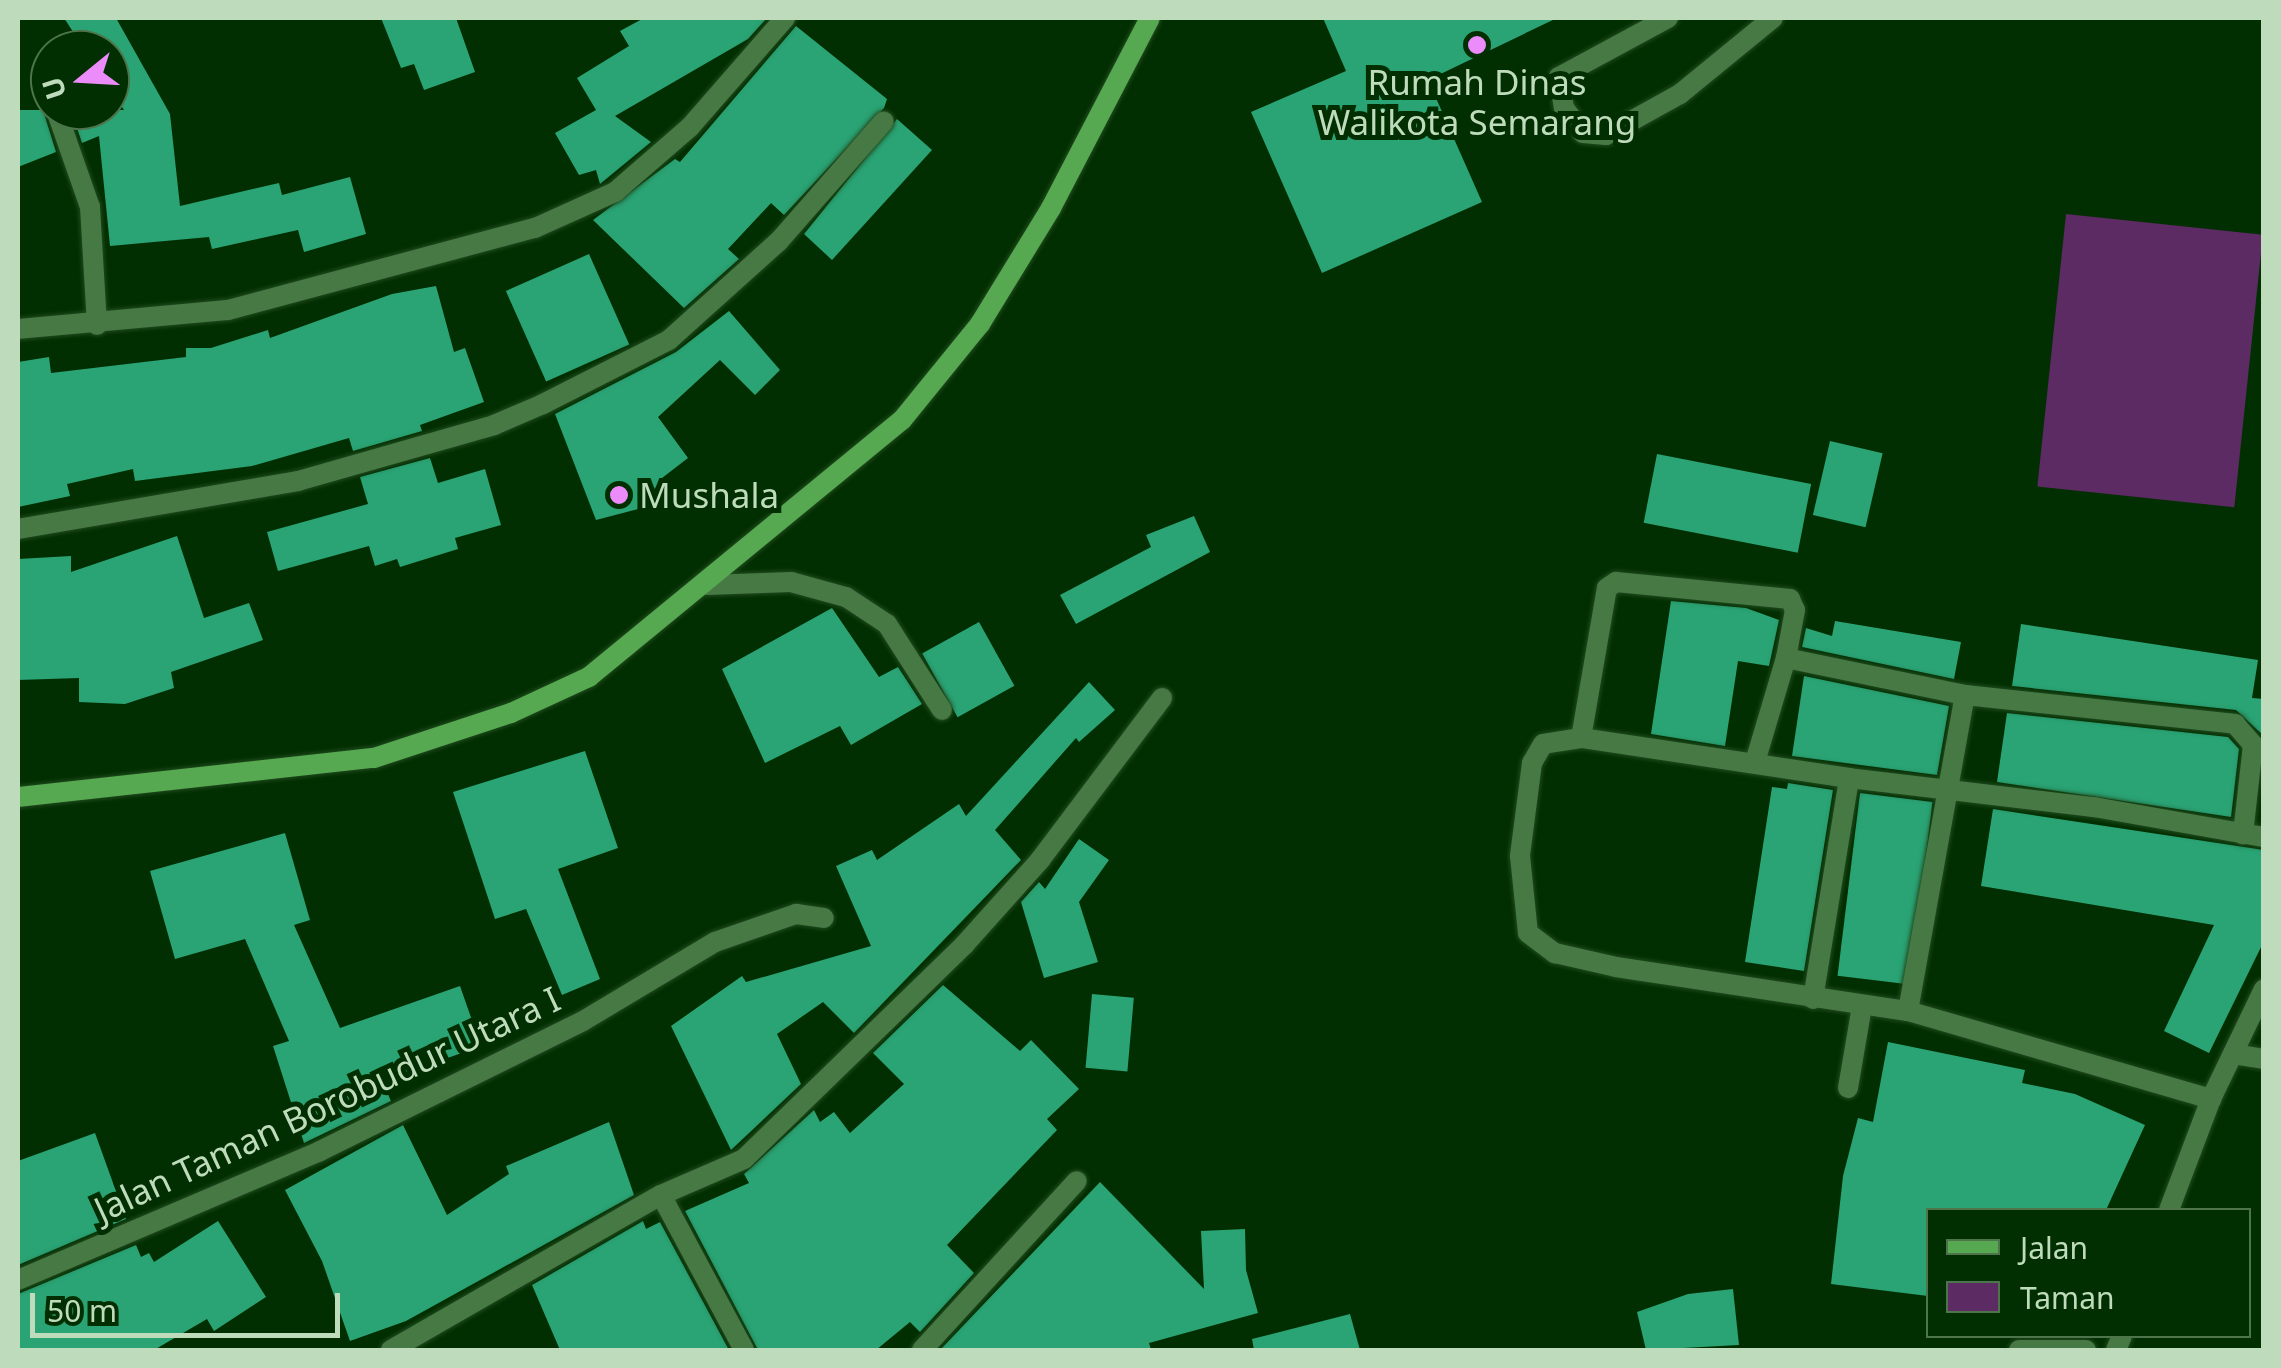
<!DOCTYPE html>
<html>
<head>
<meta charset="utf-8">
<style>
	body { margin:0 }
	#map { position:relative; width:2281px; height:1368px; overflow:hidden; background:#022f01; font-family:"Noto Sans",sans-serif }
	div>[style] { position:absolute }
	.green>* { inset:0; background:#5c2b63; transform-origin:0 0 }
	.building>* { inset:0; background:#2aa375; transform-origin:0 0 }
	.roads { filter:drop-shadow(0 0 2px #204b1f) drop-shadow(0 0 2px #204b1f) }
	.lane>* { height:20px; margin:-10px; padding:0 10px; transform-origin:10px; border-radius:10px; background:#477944 }
	.street>* { height:20px; margin:-10px; padding:0 10px; transform-origin:10px; border-radius:10px; background:#477944 }
	.secondary>* { height:20px; margin:-10px; padding:0 10px; transform-origin:10px; border-radius:10px; background:#56a951 }
	.dots>* { width:28px; height:28px; translate:-50% -50%; box-sizing:border-box; border:5px solid #022f01; border-radius:50% }
	span { translate:-50% -50%; white-space:nowrap; text-align:center; line-height:1.15; -webkit-text-stroke:10px #022f01; paint-order:stroke }
	.poi-label { font-size:35px; color:#bedcbb }
	.left { translate:0 -50%; text-align:left }
	.street-label { font-size:35px; color:#bedcbb }
	.frame { position:absolute; inset:0; border:20px solid #bedcbb; pointer-events:none }
	.legend { position:absolute; left:1926px; top:1208px; width:325px; height:130px; box-sizing:border-box; background:#022f01; border:2px solid #4d744b; margin:0; padding:12px 18px; list-style:none; font-size:30px; color:#bedcbb }
	.legend li { display:flex; align-items:center; gap:20px; height:50px }
	.legend b { width:50px; border:2px solid #4d744b }
	.north { position:absolute; left:30px; top:30px; width:100px; height:100px; box-sizing:border-box; background:#022f01; border:2px solid #4d744b; border-radius:50%; rotate:252deg; font-size:28px; font-weight:700; line-height:40px; text-align:center; color:#bedcbb }
	.north::after { content:''; display:block; margin:auto; width:35px; height:45px; background:#ec8cfa; clip-path:polygon(50% 0,100% 100%,50% 72%,0 100%) }
	.scale { position:absolute; left:30px; top:1293px; width:310px; height:45px; box-sizing:border-box; border:5px solid #bedcbb; border-top:0; padding-left:12px; font-size:30px; line-height:35px; white-space:nowrap; color:#bedcbb; -webkit-text-stroke:8px #022f01; paint-order:stroke }
</style>
</head>
<body>
<div id="map">
	<div class="green">
		<div style="left:2066px;top:214px;width:198px;height:274px;rotate:6deg"></div>
	</div>
	<div class="building">
		<div style="clip-path:polygon(64px 18px,116px 18px,170px 114px,180px 206px,279px 183px,282px 195px,350px 177px,366px 234px,304px 252px,298px 230px,212px 249px,209px 237px,110px 246px,99px 136px,82px 143px,71px 110px,124px 110px,110px 89px,110px 50px,85px 50px)"></div>
		<div style="clip-path:polygon(381px 18px,456px 18px,475px 72px,424px 90px,414px 64px,401px 68px)"></div>
		<div style="clip-path:polygon(644px 18px,767px 18px,748px 39px,615px 116px,651px 142px,600px 184px,596px 170px,579px 175px,555px 133px,596px 110px,577px 78px,629px 46px,620px 31px)"></div>
		<div style="clip-path:polygon(1323px 18px,1557px 18px,1428px 80px,1482px 202px,1322px 273px,1251px 112px,1346px 71px)"></div>
		<div style="clip-path:polygon(796px 26px,887px 99px,884px 108px,784px 215px,771px 203px,728px 249px,739px 259px,684px 308px,593px 220px,675px 159px,680px 162px)"></div>
		<div style="clip-path:polygon(18px 110px,43px 110px,56px 152px,18px 167px)"></div>
		<div style="clip-path:polygon(897px 119px,932px 150px,832px 260px,804px 234px)"></div>
		<div style="left:589px;top:254px;width:99px;height:91px;rotate:66deg"></div>
		<div style="clip-path:polygon(436px 286px,454px 352px,465px 348px,484px 402px,420px 425px,422px 431px,353px 451px,349px 438px,252px 466px,135px 481px,133px 469px,67px 484px,70px 496px,18px 507px,18px 362px,49px 357px,51px 373px,186px 357px,186px 348px,211px 348px,268px 330px,270px 338px,392px 294px)"></div>
		<div style="clip-path:polygon(729px 311px,780px 370px,755px 395px,720px 360px,658px 417px,688px 458px,662px 478px,642px 508px,596px 520px,555px 414px,676px 352px)"></div>
		<div style="left:1830px;top:441px;width:54px;height:76px;rotate:13deg"></div>
		<div style="left:1657px;top:454px;width:157px;height:70px;rotate:11deg"></div>
		<div style="clip-path:polygon(430px 458px,438px 483px,485px 469px,501px 525px,455px 538px,458px 549px,400px 567px,397px 559px,375px 566px,369px 546px,278px 571px,267px 532px,368px 504px,360px 477px)"></div>
		<div style="clip-path:polygon(1194px 516px,1210px 552px,1076px 624px,1060px 595px,1151px 547px,1146px 535px)"></div>
		<div style="clip-path:polygon(177px 536px,204px 618px,249px 603px,263px 640px,171px 672px,174px 688px,125px 704px,79px 702px,79px 678px,18px 680px,18px 559px,71px 556px,71px 572px)"></div>
		<div style="clip-path:polygon(1671px 601px,1746px 608px,1779px 620px,1769px 666px,1738px 661px,1725px 746px,1651px 734px)"></div>
		<div style="clip-path:polygon(832px 608px,879px 677px,898px 667px,922px 704px,851px 745px,840px 726px,765px 763px,722px 669px)"></div>
		<div style="clip-path:polygon(1835px 621px,1961px 642px,1954px 679px,1802px 647px,1806px 628px,1832px 636px)"></div>
		<div style="left:979px;top:622px;width:73px;height:65px;rotate:61deg"></div>
		<div style="clip-path:polygon(2021px 624px,2258px 660px,2252px 698px,2264px 699px,2264px 736px,2236px 710px,2012px 686px)"></div>
		<div style="clip-path:polygon(1804px 676px,1949px 706px,1937px 775px,1792px 756px)"></div>
		<div style="clip-path:polygon(1089px 682px,1115px 710px,1079px 742px,1076px 738px,995px 830px,1021px 860px,854px 1033px,823px 1002px,777px 1034px,801px 1084px,731px 1150px,671px 1026px,742px 976px,746px 982px,871px 946px,836px 866px,872px 850px,877px 860px,959px 804px,966px 816px)"></div>
		<div style="clip-path:polygon(2007px 713px,2228px 737px,2239px 749px,2231px 817px,1997px 782px)"></div>
		<div style="clip-path:polygon(585px 751px,618px 848px,558px 869px,600px 979px,562px 995px,526px 909px,495px 919px,453px 792px)"></div>
		<div style="clip-path:polygon(1788px 783px,1833px 790px,1804px 971px,1745px 962px,1772px 787px,1787px 789px)"></div>
		<div style="left:1860px;top:793px;width:73px;height:184px;rotate:7deg"></div>
		<div style="clip-path:polygon(1993px 809px,2264px 850px,2264px 941px,2209px 1053px,2164px 1031px,2214px 925px,1981px 886px)"></div>
		<div style="clip-path:polygon(285px 833px,310px 920px,294px 925px,340px 1028px,460px 986px,481px 1046px,406px 1073px,408px 1079px,385px 1088px,391px 1101px,304px 1143px,273px 1046px,289px 1041px,245px 939px,175px 959px,150px 871px)"></div>
		<div style="clip-path:polygon(1079px 839px,1109px 860px,1079px 902px,1098px 962px,1044px 978px,1021px 902px,1039px 882px,1045px 889px)"></div>
		<div style="clip-path:polygon(943px 985px,1020px 1051px,1031px 1040px,1079px 1089px,1047px 1119px,1057px 1130px,947px 1245px,974px 1273px,920px 1332px,910px 1322px,876px 1350px,758px 1350px,685px 1211px,749px 1183px,744px 1174px,814px 1110px,820px 1122px,834px 1112px,850px 1133px,904px 1084px,873px 1053px)"></div>
		<div style="left:1092px;top:994px;width:42px;height:74px;rotate:5deg"></div>
		<div style="clip-path:polygon(1888px 1042px,2025px 1070px,2022px 1083px,2075px 1094px,2145px 1125px,2106px 1210px,1928px 1210px,1928px 1296px,1831px 1284px,1843px 1176px,1858px 1118px,1873px 1122px)"></div>
		<div style="clip-path:polygon(609px 1122px,634px 1195px,406px 1321px,350px 1341px,322px 1261px,285px 1190px,403px 1125px,447px 1215px,509px 1174px,506px 1166px)"></div>
		<div style="clip-path:polygon(95px 1133px,126px 1219px,18px 1265px,18px 1161px)"></div>
		<div style="clip-path:polygon(1100px 1182px,1204px 1289px,1201px 1231px,1245px 1229px,1246px 1270px,1258px 1313px,1149px 1343px,1151px 1350px,940px 1350px)"></div>
		<div style="clip-path:polygon(218px 1221px,266px 1297px,214px 1331px,207px 1319px,154px 1350px,18px 1350px,18px 1294px,136px 1245px,141px 1257px,149px 1253px,154px 1262px)"></div>
		<div style="clip-path:polygon(643px 1221px,646px 1229px,660px 1222px,729px 1350px,560px 1350px,532px 1285px)"></div>
		<div style="clip-path:polygon(1733px 1289px,1739px 1345px,1646px 1350px,1637px 1312px,1688px 1294px)"></div>
		<div style="clip-path:polygon(1350px 1314px,1360px 1350px,1254px 1350px,1252px 1339px)"></div>
	</div>
	<div class="roads">
		<div class="lane">
			<div style="left:1786px;top:658px;width:183px;rotate:11.7deg"></div>
			<div style="left:1965px;top:695px;width:272px;rotate:6.1deg"></div>
			<div style="left:2235px;top:724px;width:28px;rotate:49deg"></div>
			<div style="left:2253px;top:745px;width:90px;rotate:96.4deg"></div>
			<div style="left:1581px;top:738px;width:152px;rotate:-80.2deg"></div>
			<div style="left:1607px;top:588px;width:11px;rotate:-34deg"></div>
			<div style="left:1616px;top:582px;width:175px;rotate:5.6deg"></div>
			<div style="left:1790px;top:599px;width:12px;rotate:66deg"></div>
			<div style="left:1795px;top:610px;width:49px;rotate:100.6deg"></div>
			<div style="left:1786px;top:658px;width:109px;rotate:106.6deg"></div>
			<div style="left:1849px;top:778px;width:271px;rotate:-171.5deg"></div>
			<div style="left:1581px;top:738px;width:38px;rotate:171deg"></div>
			<div style="left:1543px;top:744px;width:22px;rotate:120deg"></div>
			<div style="left:1532px;top:763px;width:94px;rotate:97.4deg"></div>
			<div style="left:1520px;top:856px;width:77px;rotate:84.1deg"></div>
			<div style="left:1528px;top:933px;width:34px;rotate:37deg"></div>
			<div style="left:1555px;top:953px;width:63px;rotate:12.9deg"></div>
			<div style="left:1616px;top:967px;width:295px;rotate:8.6deg"></div>
			<div style="left:1908px;top:1011px;width:316px;rotate:16.2deg"></div>
			<div style="left:1813px;top:999px;width:224px;rotate:-80.7deg"></div>
			<div style="left:1849px;top:778px;width:247px;rotate:6.8deg"></div>
			<div style="left:2094px;top:807px;width:173px;rotate:10deg"></div>
			<div style="left:1908px;top:1011px;width:321px;rotate:-79.8deg"></div>
			<div style="left:1848px;top:1088px;width:83px;rotate:-80.3deg"></div>
		</div>
		<div class="street">
			<div style="left:1668px;top:18px;width:124px;rotate:151.6deg"></div>
			<div style="left:1559px;top:77px;width:31px;rotate:81deg"></div>
			<div style="left:1564px;top:108px;width:31px;rotate:53deg"></div>
			<div style="left:1583px;top:133px;width:23px;rotate:5deg"></div>
			<div style="left:1606px;top:135px;width:85px;rotate:-29deg"></div>
			<div style="left:1680px;top:94px;width:120px;rotate:-39.3deg"></div>
			<div style="left:46px;top:86px;width:10px;rotate:66deg"></div>
			<div style="left:56px;top:110px;width:103px;rotate:70.7deg"></div>
			<div style="left:90px;top:207px;width:118px;rotate:86.6deg"></div>
			<div style="left:18px;top:329px;width:211px;rotate:-5.2deg"></div>
			<div style="left:228px;top:310px;width:318px;rotate:-15deg"></div>
			<div style="left:535px;top:228px;width:88px;rotate:-24.2deg"></div>
			<div style="left:615px;top:192px;width:99px;rotate:-40.9deg"></div>
			<div style="left:690px;top:127px;width:145px;rotate:-48.9deg"></div>
			<div style="left:18px;top:529px;width:284px;rotate:-9.7deg"></div>
			<div style="left:298px;top:481px;width:204px;rotate:-15.9deg"></div>
			<div style="left:494px;top:425px;width:53px;rotate:-23.2deg"></div>
			<div style="left:543px;top:404px;width:141px;rotate:-26.9deg"></div>
			<div style="left:669px;top:340px;width:148px;rotate:-42deg"></div>
			<div style="left:779px;top:241px;width:159px;rotate:-48.8deg"></div>
			<div style="left:707px;top:585px;width:84px;rotate:-2deg"></div>
			<div style="left:791px;top:582px;width:57px;rotate:15.3deg"></div>
			<div style="left:846px;top:597px;width:49px;rotate:33.4deg"></div>
			<div style="left:887px;top:624px;width:102px;rotate:57.4deg"></div>
			<div style="left:2233px;top:1054px;width:31px;rotate:9deg"></div>
			<div style="left:661px;top:1195px;width:176px;rotate:61.8deg"></div>
			<div style="left:2169px;top:1210px;width:119px;rotate:-69.3deg"></div>
			<div style="left:2211px;top:1099px;width:122px;rotate:-64.3deg"></div>
			<div style="left:18px;top:1280px;width:328px;rotate:-23.1deg"></div>
			<div style="left:320px;top:1151px;width:293px;rotate:-26.3deg"></div>
			<div style="left:583px;top:1021px;width:154px;rotate:-30.9deg"></div>
			<div style="left:715px;top:942px;width:86px;rotate:-19.1deg"></div>
			<div style="left:796px;top:914px;width:28px;rotate:8deg"></div>
			<div style="left:391px;top:1350px;width:311px;rotate:-29.9deg"></div>
			<div style="left:661px;top:1195px;width:90px;rotate:-23.4deg"></div>
			<div style="left:744px;top:1159px;width:308px;rotate:-44.2deg"></div>
			<div style="left:965px;top:944px;width:113px;rotate:-48.2deg"></div>
			<div style="left:1040px;top:860px;width:203px;rotate:-53deg"></div>
			<div style="left:922px;top:1350px;width:229px;rotate:-47.5deg"></div>
			<div style="left:2019px;top:1350px;width:67px"></div>
			<div style="left:2116px;top:1350px;width:15px;rotate:-67deg"></div>
		</div>
		<div class="secondary">
			<div style="left:18px;top:797px;width:358px;rotate:-6.3deg"></div>
			<div style="left:374px;top:758px;width:144px;rotate:-18.2deg"></div>
			<div style="left:511px;top:713px;width:86px;rotate:-24.8deg"></div>
			<div style="left:589px;top:677px;width:405px;rotate:-39.4deg"></div>
			<div style="left:902px;top:420px;width:124px;rotate:-50.9deg"></div>
			<div style="left:980px;top:324px;width:136px;rotate:-58.5deg"></div>
			<div style="left:1051px;top:208px;width:214px;rotate:-62.5deg"></div>
		</div>
	</div>
	<div class="dots">
		<div style="left:1477px;top:45px;background:#ec8cfa"></div>
		<div style="left:619px;top:495px;background:#ec8cfa"></div>
	</div>
	<div class="poi-label">
		<span style="left:1477px;top:102px">Rumah Dinas<br>Walikota Semarang</span>
		<span class="left" style="left:639px;top:495px">Mushala</span>
	</div>
	<div class="street-label">
		<span style="left:327px;top:1104px;rotate:-25deg">Jalan Taman Borobudur Utara I</span>
	</div>
	<div class="frame"></div>
	<ul class="legend">
	<li><b style="height:12px;background:#56a951"></b>Jalan</li>
	<li><b style="height:28px;background:#5c2b63"></b>Taman</li>
	</ul>
	<div class="north">U</div>
	<div class="scale">50 m</div>
</div>
</body>
</html>
